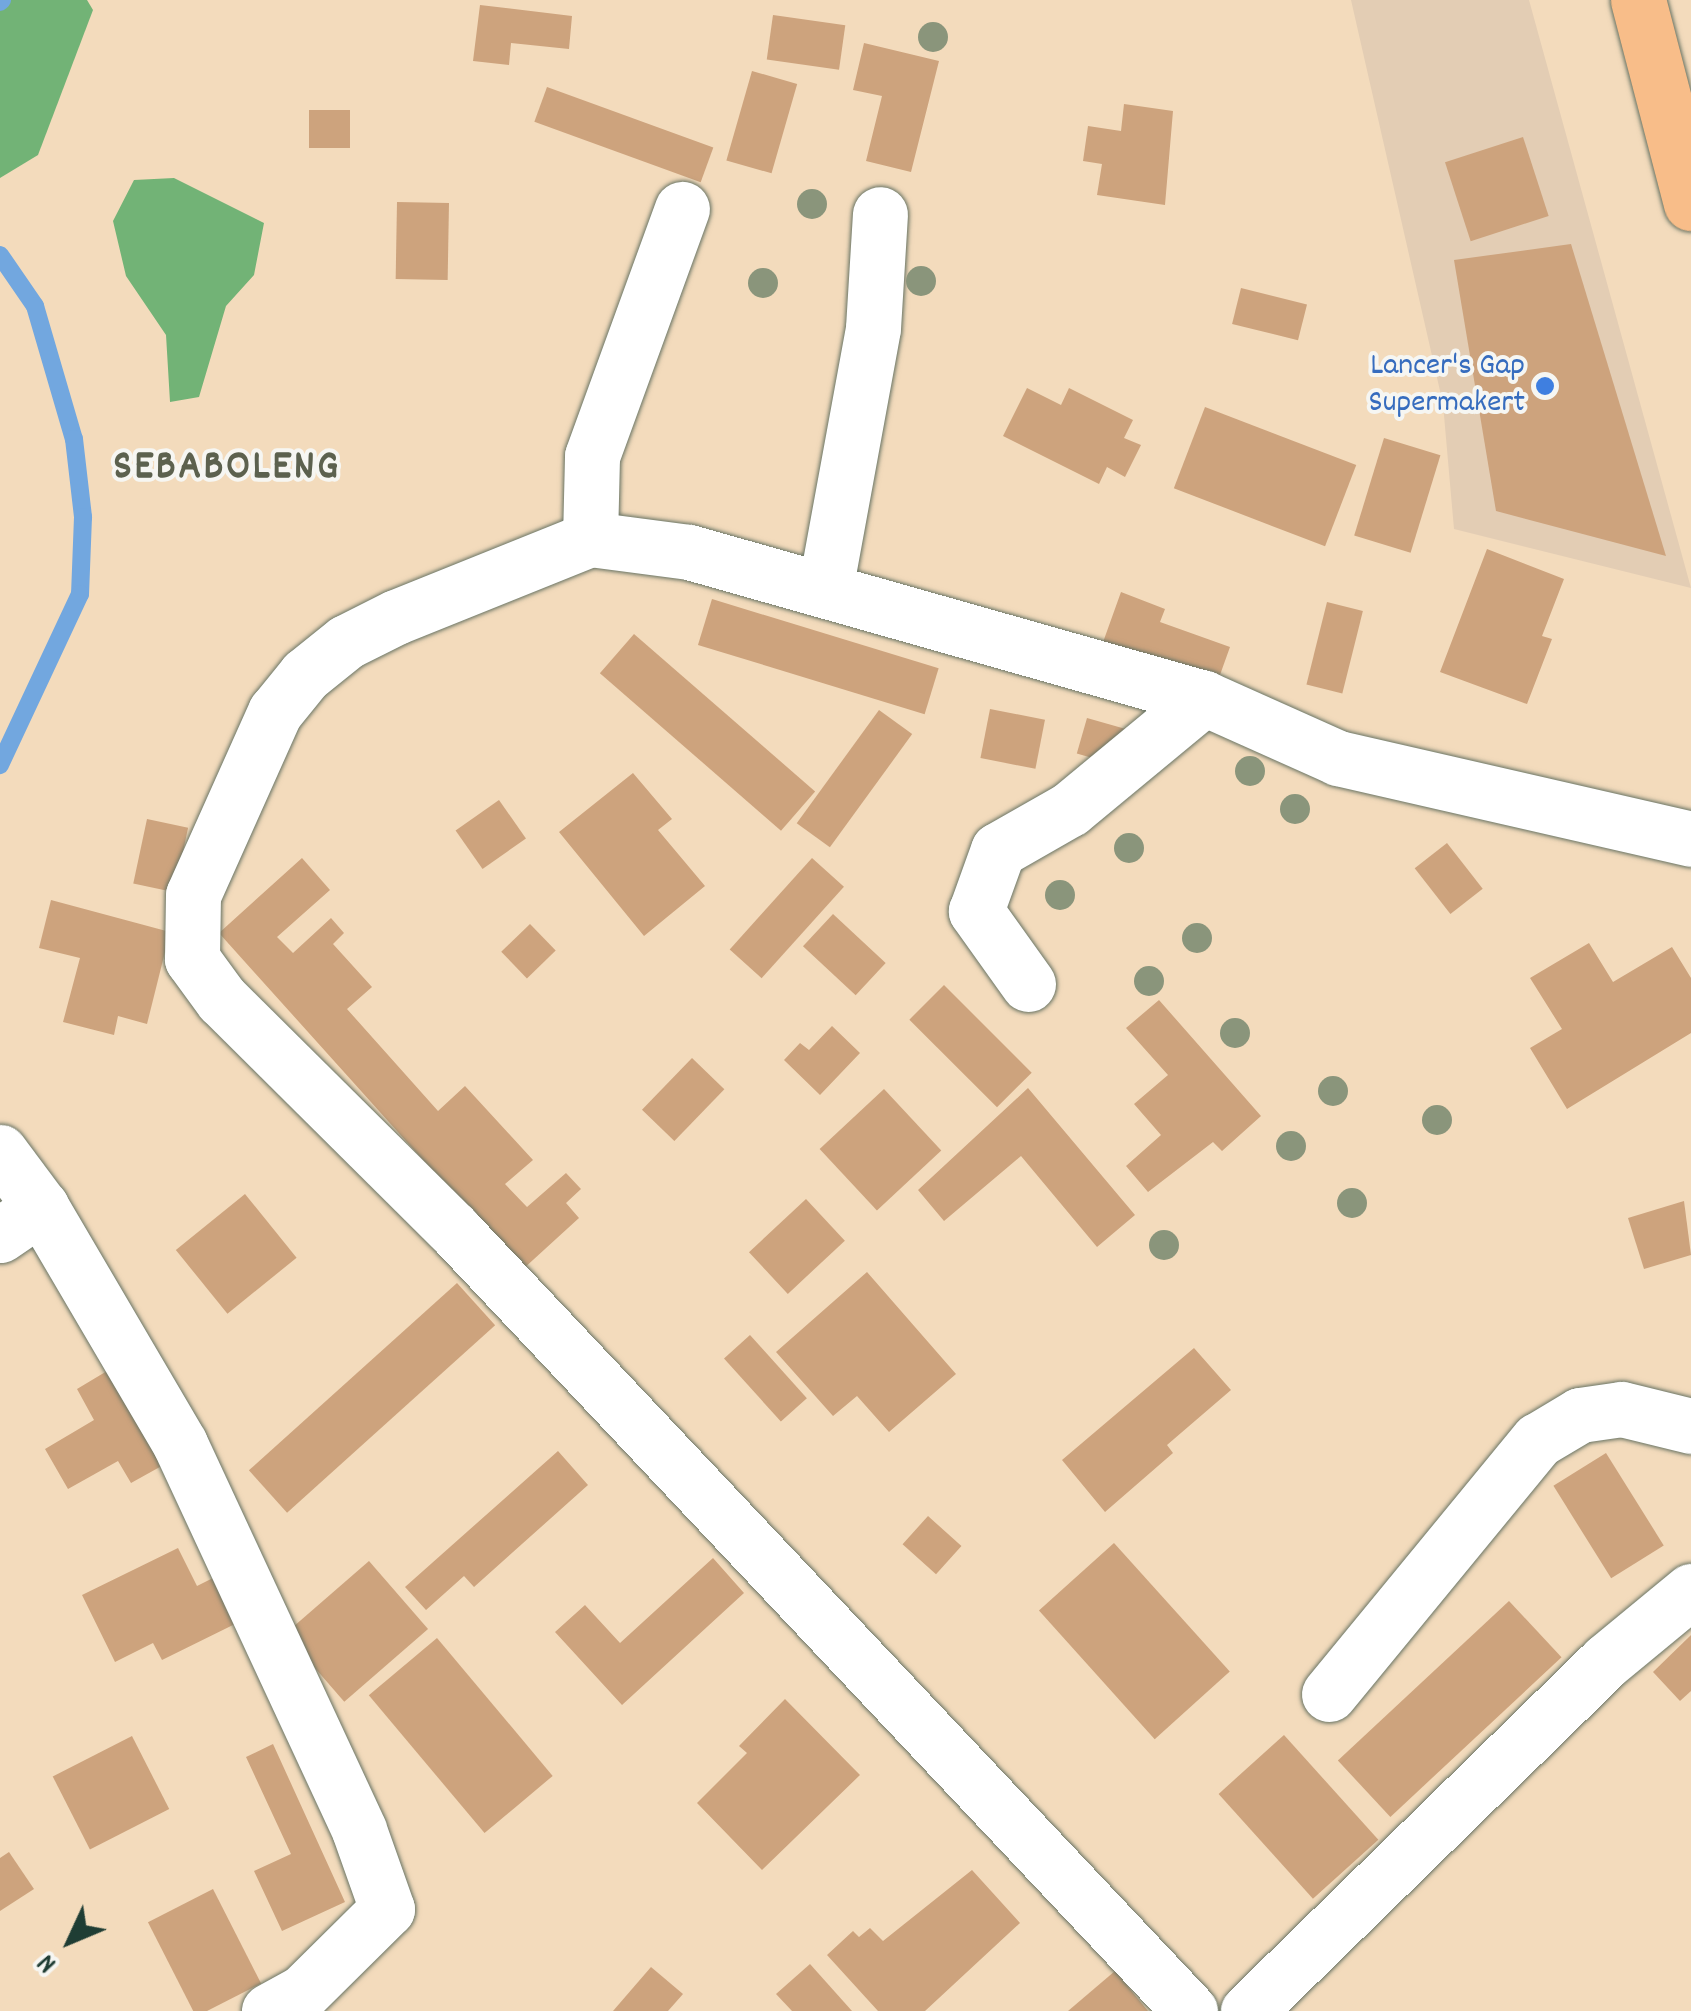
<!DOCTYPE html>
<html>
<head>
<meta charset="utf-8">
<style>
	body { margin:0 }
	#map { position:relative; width:1691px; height:2011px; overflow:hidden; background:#f3dbbc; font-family:Dekko,sans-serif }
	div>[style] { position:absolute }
	.built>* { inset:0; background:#e3cdb4 }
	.forest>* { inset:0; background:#72b376 }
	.stream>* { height:18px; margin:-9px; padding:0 9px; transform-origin:9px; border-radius:9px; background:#72a7df }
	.building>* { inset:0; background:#cda37d; transform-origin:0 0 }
	.roads { filter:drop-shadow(0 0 2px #697464) drop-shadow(0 0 2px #697464) }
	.minor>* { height:55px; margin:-27.5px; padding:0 27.5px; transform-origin:27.5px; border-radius:27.5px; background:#fff }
	.major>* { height:55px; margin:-27.5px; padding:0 27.5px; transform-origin:27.5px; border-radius:27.5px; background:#f8bd89 }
	.trees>* { width:30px; height:30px; margin:-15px; border-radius:50%; background:#8a957b }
	.dots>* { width:28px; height:28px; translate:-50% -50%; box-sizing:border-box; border:5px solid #f6f6f2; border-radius:50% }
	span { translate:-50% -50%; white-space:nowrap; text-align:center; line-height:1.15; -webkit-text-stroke:8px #f6f6f2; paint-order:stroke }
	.shop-label { font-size:32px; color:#366cbe }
	.right { translate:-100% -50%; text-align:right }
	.district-label { font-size:42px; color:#5c614e; font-weight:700; letter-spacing:2.5px }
	.north { position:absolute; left:20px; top:1891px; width:100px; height:100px; -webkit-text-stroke:8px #f6f6f2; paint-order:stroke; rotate:226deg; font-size:28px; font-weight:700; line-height:40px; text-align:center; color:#1f3d34 }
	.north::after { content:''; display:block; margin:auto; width:35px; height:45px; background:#1f3d34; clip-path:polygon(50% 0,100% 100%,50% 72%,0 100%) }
</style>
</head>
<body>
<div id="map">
	<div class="built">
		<div style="clip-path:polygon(1351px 0,1529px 0,1691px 588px,1454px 529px,1443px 404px)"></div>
	</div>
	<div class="forest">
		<div style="clip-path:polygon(0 0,87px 0,93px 10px,38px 155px,0 178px)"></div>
		<div style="clip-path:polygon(174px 178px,264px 223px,254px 275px,226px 306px,199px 397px,170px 402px,166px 335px,126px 276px,113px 221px,134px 180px)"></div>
	</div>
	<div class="stream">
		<div style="left:0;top:2px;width:3px;rotate:-45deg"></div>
		<div style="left:0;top:255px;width:62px;rotate:55.5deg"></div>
		<div style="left:35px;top:306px;width:139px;rotate:73.7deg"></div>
		<div style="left:74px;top:439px;width:79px;rotate:83.4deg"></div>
		<div style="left:83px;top:517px;width:77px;rotate:92.2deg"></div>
		<div style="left:80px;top:594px;width:189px;rotate:115.1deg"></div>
	</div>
	<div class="building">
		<div style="clip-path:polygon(480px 5px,572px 16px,569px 49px,511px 43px,509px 65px,473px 61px)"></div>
		<div style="left:773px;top:15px;width:73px;height:45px;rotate:8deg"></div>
		<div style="clip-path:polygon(864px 43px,939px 61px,911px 172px,866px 161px,882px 96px,853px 90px)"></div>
		<div style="left:752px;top:71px;width:47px;height:93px;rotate:16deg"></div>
		<div style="left:547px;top:87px;width:177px;height:37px;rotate:20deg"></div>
		<div style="clip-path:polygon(1124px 104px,1173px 111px,1165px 205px,1097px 195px,1102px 164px,1083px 161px,1088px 126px,1121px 131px)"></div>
		<div style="left:309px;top:110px;width:41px;height:38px"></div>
		<div style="left:1523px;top:137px;width:83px;height:82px;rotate:72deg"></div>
		<div style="left:397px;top:202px;width:52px;height:77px;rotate:1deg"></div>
		<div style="clip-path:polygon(1571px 244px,1666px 556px,1496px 511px,1454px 260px)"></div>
		<div style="left:1241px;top:288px;width:68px;height:37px;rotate:14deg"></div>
		<div style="clip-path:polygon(1027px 388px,1061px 405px,1069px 388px,1133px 420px,1124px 438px,1141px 445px,1125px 477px,1107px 467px,1099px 484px,1003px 436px)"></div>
		<div style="left:1205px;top:407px;width:162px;height:87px;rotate:21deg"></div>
		<div style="left:1384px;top:438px;width:59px;height:102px;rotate:17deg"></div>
		<div style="clip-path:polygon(1487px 549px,1564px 579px,1542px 636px,1552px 639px,1527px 704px,1440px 672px)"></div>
		<div style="clip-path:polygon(1121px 592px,1165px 609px,1160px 622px,1230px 647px,1216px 686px,1102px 645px)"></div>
		<div style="left:712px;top:599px;width:237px;height:48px;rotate:17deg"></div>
		<div style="left:1327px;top:602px;width:37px;height:85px;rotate:14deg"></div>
		<div style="left:634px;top:634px;width:240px;height:52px;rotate:41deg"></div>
		<div style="left:990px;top:709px;width:56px;height:50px;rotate:11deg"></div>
		<div style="left:879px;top:710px;width:41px;height:140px;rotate:36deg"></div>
		<div style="left:1087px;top:718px;width:43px;height:37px;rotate:16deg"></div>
		<div style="clip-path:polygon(633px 773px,672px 819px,658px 830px,705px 886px,644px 936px,559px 832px)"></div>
		<div style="left:499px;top:800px;width:47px;height:53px;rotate:55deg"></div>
		<div style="left:147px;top:819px;width:42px;height:66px;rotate:12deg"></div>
		<div style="left:1447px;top:843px;width:58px;height:41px;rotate:52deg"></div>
		<div style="clip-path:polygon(302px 858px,330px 890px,277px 937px,293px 953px,331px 918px,344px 933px,333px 944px,372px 987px,347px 1009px,438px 1111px,465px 1086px,533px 1160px,505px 1184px,527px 1207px,566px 1173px,581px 1189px,566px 1203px,579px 1218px,522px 1270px,219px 933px)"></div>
		<div style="left:812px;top:858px;width:43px;height:123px;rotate:42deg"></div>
		<div style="clip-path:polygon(51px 900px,170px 932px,147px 1024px,118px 1016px,114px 1035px,63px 1022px,80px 958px,39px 948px)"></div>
		<div style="left:833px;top:914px;width:72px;height:44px;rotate:43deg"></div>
		<div style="left:530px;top:924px;width:37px;height:40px;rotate:46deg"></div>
		<div style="clip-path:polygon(1589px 943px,1613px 982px,1672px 947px,1691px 978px,1691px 1033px,1567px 1109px,1530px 1048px,1562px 1029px,1530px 978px)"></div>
		<div style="left:944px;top:985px;width:124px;height:49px;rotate:45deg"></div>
		<div style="clip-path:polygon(1159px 1000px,1261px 1116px,1222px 1151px,1213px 1142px,1148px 1192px,1126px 1166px,1161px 1135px,1134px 1104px,1168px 1075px,1126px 1028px)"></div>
		<div style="clip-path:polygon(832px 1026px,860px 1053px,820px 1095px,784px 1060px,800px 1043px,809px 1050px)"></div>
		<div style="left:692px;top:1058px;width:45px;height:72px;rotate:44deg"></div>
		<div style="clip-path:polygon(1028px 1088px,1135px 1215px,1097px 1247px,1021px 1156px,944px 1221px,918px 1190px)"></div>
		<div style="left:884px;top:1089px;width:84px;height:88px;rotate:47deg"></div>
		<div style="left:245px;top:1194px;width:82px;height:89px;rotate:51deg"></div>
		<div style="left:806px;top:1199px;width:57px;height:78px;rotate:47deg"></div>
		<div style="clip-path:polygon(1684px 1201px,1691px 1255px,1644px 1269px,1628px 1218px)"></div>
		<div style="clip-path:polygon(867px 1272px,956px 1374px,889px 1432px,857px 1396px,833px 1416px,776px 1352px)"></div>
		<div style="left:457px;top:1283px;width:57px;height:280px;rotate:48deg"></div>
		<div style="left:750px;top:1335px;width:85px;height:35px;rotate:48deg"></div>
		<div style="clip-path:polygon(1194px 1348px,1231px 1390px,1167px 1445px,1173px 1453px,1105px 1512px,1062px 1460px)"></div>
		<div style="clip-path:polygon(112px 1368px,167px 1463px,131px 1483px,118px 1461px,68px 1489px,45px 1449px,94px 1420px,77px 1389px)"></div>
		<div style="clip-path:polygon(558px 1451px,588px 1485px,474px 1587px,464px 1576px,426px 1610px,405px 1587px)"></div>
		<div style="left:1606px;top:1453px;width:109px;height:62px;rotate:58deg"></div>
		<div style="left:928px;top:1516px;width:45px;height:38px;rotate:42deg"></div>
		<div style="left:1114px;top:1543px;width:173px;height:101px;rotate:48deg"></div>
		<div style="clip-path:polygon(178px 1548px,197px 1586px,213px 1578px,235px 1624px,162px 1660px,153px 1643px,115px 1662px,82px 1595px)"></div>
		<div style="clip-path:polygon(713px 1558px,744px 1593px,622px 1705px,555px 1632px,585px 1605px,620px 1643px)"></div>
		<div style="left:369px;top:1561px;width:90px;height:111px;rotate:49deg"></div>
		<div style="left:1509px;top:1601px;width:77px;height:234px;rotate:47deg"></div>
		<div style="clip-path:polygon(1691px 1635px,1691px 1691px,1680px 1701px,1653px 1672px)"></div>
		<div style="left:437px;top:1638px;width:180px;height:89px;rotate:50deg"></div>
		<div style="clip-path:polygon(785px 1699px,860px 1775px,762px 1870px,697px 1803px,747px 1753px,739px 1746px)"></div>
		<div style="left:1284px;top:1735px;width:141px;height:88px;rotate:48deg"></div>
		<div style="left:132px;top:1736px;width:82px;height:89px;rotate:63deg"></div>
		<div style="clip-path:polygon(273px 1744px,345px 1902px,282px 1931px,254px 1871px,291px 1854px,246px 1757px)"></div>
		<div style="clip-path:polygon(9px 1852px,34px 1889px,0 1911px,0 1858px)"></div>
		<div style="clip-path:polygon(972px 1870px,1020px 1923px,925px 2011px,878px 2011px,827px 1955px,853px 1931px,859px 1937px,870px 1928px,883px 1941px)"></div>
		<div style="left:213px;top:1889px;width:106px;height:73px;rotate:63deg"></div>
		<div style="clip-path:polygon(810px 1964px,852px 2011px,792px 2011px,776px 1994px)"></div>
		<div style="clip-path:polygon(651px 1967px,683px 1994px,668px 2011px,613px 2011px)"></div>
		<div style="clip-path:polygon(1115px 1971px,1148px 2011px,1068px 2011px)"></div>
	</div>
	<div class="roads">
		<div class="minor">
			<div style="left:590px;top:539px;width:83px;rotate:-88.6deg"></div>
			<div style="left:592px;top:456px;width:263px;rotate:-70deg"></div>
			<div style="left:825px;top:590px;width:266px;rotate:-79.6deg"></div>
			<div style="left:873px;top:328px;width:114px;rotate:-86.5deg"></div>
			<div style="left:1028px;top:984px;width:90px;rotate:-125.5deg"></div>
			<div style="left:976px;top:911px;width:65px;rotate:-70.2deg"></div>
			<div style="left:998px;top:850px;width:83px;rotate:-29.7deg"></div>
			<div style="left:1070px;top:809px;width:174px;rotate:-39.6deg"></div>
			<div style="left:0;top:1152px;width:69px;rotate:53.3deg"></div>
			<div style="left:41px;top:1207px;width:275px;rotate:59.6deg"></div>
			<div style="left:180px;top:1444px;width:425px;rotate:65.1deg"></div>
			<div style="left:359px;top:1830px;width:84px;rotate:70.5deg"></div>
			<div style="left:387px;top:1909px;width:118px;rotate:135.3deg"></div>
			<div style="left:303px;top:1992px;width:39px;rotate:151deg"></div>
			<div style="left:0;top:1235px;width:50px;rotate:-34.3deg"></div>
			<div style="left:1329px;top:1694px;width:329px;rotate:-50.6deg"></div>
			<div style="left:1538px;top:1440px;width:49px;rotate:-30.8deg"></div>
			<div style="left:1580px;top:1415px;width:42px;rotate:-8.1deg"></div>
			<div style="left:1622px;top:1409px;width:71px;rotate:13.8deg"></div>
			<div style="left:1190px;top:2011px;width:1075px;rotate:-133.3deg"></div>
			<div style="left:453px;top:1229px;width:325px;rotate:-135.2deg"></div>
			<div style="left:222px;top:1000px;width:51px;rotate:-126.2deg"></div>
			<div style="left:192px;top:959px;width:64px;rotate:-89.1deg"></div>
			<div style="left:193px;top:895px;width:201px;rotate:-65.9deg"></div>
			<div style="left:275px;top:712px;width:48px;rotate:-51deg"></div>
			<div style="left:305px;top:675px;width:53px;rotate:-38.8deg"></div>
			<div style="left:346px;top:642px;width:56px;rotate:-26.6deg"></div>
			<div style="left:396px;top:617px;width:209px;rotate:-21.9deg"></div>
			<div style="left:590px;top:539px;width:100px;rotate:7.5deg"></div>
			<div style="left:689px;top:552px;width:535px;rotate:15.83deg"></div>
			<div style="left:1204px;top:698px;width:147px;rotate:24.1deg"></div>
			<div style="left:1338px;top:758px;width:362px;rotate:12.9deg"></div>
			<div style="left:1248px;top:2011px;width:501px;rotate:-44.35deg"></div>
			<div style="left:1606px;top:1661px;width:110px;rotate:-39.5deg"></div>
		</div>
		<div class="major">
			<div style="left:1638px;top:0;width:210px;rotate:75.4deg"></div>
		</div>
	</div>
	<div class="trees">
		<div style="left:933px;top:37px"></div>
		<div style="left:812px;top:204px"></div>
		<div style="left:921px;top:281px"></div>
		<div style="left:763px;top:283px"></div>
		<div style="left:1250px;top:771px"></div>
		<div style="left:1295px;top:809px"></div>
		<div style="left:1129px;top:848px"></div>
		<div style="left:1060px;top:895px"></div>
		<div style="left:1197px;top:938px"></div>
		<div style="left:1149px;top:981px"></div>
		<div style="left:1235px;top:1033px"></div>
		<div style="left:1333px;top:1091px"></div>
		<div style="left:1437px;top:1120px"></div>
		<div style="left:1291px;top:1146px"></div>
		<div style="left:1352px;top:1203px"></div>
		<div style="left:1164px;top:1245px"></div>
	</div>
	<div class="dots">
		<div style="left:1545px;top:386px;background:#3f7fe0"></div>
	</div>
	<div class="shop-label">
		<span class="right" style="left:1525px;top:386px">Lancer's Gap<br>Supermakert</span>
	</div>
	<div class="district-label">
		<span style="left:227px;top:469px">SEBABOLENG</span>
	</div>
	<div class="north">N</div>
</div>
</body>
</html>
